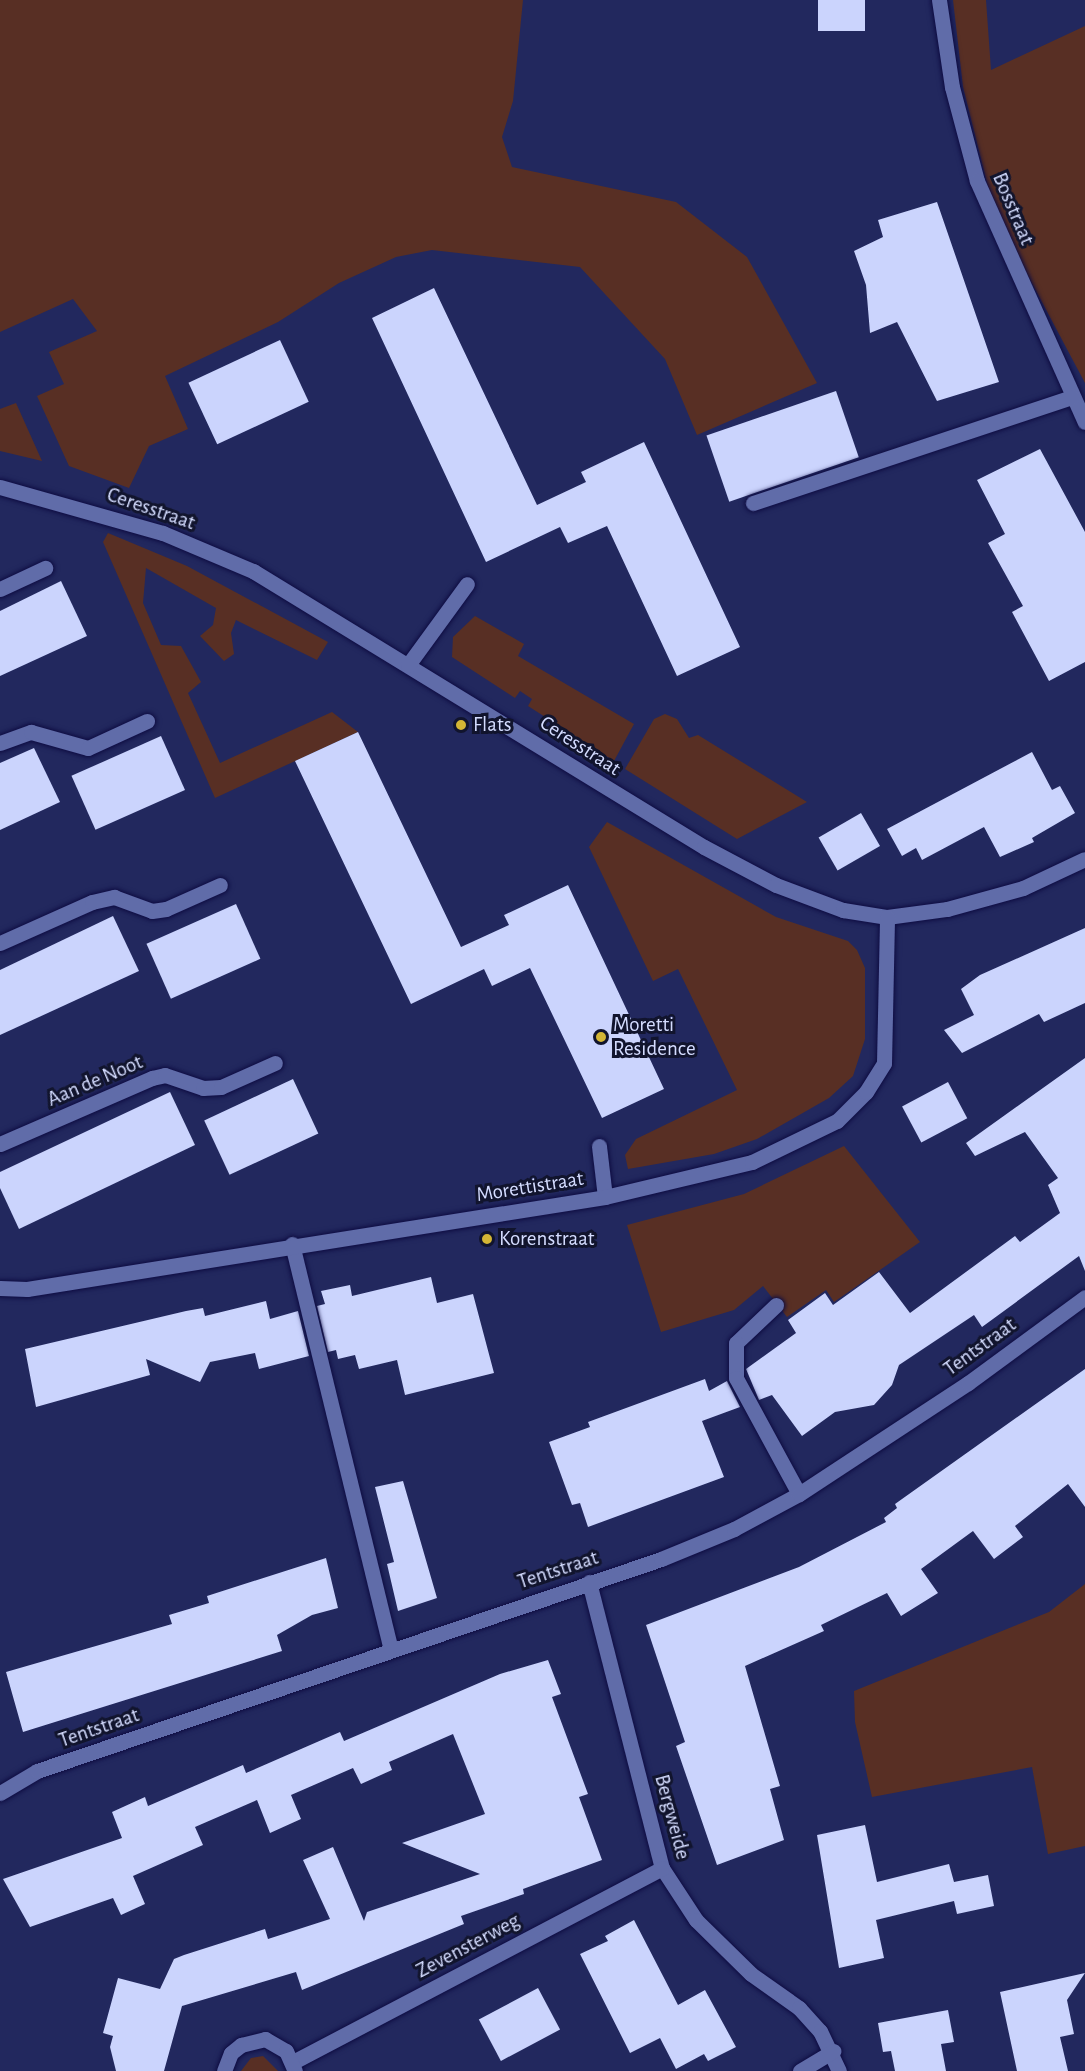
<!DOCTYPE html>
<html>
<head>
<meta charset="utf-8">
<style>
	body { margin:0 }
	#map { position:relative; width:1085px; height:2071px; overflow:hidden; background:#22285e; font-family:"Alegreya Sans",sans-serif }
	div>[style] { position:absolute }
	.green>* { inset:0; background:#582f24 }
	.building>* { inset:0; background:#cbd4fd; transform-origin:0 0 }
	.roads { filter:drop-shadow(0 0 2px #0e0c42) drop-shadow(0 0 2px #0e0c42) }
	.minor>* { height:15px; margin:-7.5px; padding:0 7.5px; transform-origin:7.5px; border-radius:7.5px; background:#606ca9 }
	.dots>* { width:16px; height:16px; translate:-50% -50%; box-sizing:border-box; border:3px solid #11142d; border-radius:50% }
	span { translate:-50% -50%; white-space:nowrap; text-align:center; line-height:1.15; -webkit-text-stroke:6px #11142d; paint-order:stroke }
	.street-label { font-size:21px; color:#d4dcff }
	.poi-label { font-size:21px; color:#d4dcff }
	.left { translate:0 -50%; text-align:left }
</style>
</head>
<body>
<div id="map">
	<div class="green">
		<div style="clip-path:polygon(0 0,523px 0,513px 101px,502px 137px,512px 167px,676px 202px,747px 257px,817px 383px,697px 435px,665px 359px,580px 267px,432px 250px,396px 257px,339px 283px,278px 322px,165px 376px,188px 429px,149px 446px,129px 488px,69px 466px,37px 396px,64px 384px,49px 352px,97px 331px,73px 299px,0 332px)"></div>
		<div style="clip-path:polygon(953px 0,986px 0,991px 70px,1085px 26px,1085px 383px,1026px 272px,988px 187px,963px 87px)"></div>
		<div style="clip-path:polygon(16px 403px,42px 461px,0 451px,0 409px)"></div>
		<div style="clip-path:polygon(108px 533px,187px 566px,328px 642px,317px 660px,236px 620px,231px 633px,234px 654px,224px 661px,200px 636px,213px 625px,216px 608px,146px 568px,143px 603px,161px 645px,181px 646px,201px 682px,188px 693px,220px 763px,332px 712px,358px 732px,215px 798px,103px 542px)"></div>
		<div style="clip-path:polygon(475px 616px,524px 644px,518px 656px,634px 724px,614px 761px,528px 706px,532px 699px,520px 691px,515px 698px,452px 657px,453px 637px)"></div>
		<div style="clip-path:polygon(665px 714px,677px 719px,689px 738px,698px 735px,807px 802px,737px 839px,625px 769px,654px 719px)"></div>
		<div style="clip-path:polygon(607px 822px,776px 917px,848px 941px,857px 950px,865px 968px,865px 1039px,853px 1076px,829px 1098px,757px 1139px,714px 1154px,628px 1169px,625px 1155px,636px 1139px,737px 1090px,678px 969px,653px 981px,589px 847px)"></div>
		<div style="clip-path:polygon(844px 1146px,920px 1242px,834px 1302px,826px 1290px,787px 1317px,763px 1286px,734px 1310px,661px 1332px,627px 1225px,744px 1194px)"></div>
		<div style="clip-path:polygon(1085px 1584px,1085px 1846px,1048px 1854px,1032px 1767px,872px 1797px,855px 1722px,854px 1691px,1049px 1612px)"></div>
		<div style="clip-path:polygon(263px 2056px,278px 2071px,241px 2071px,251px 2058px)"></div>
	</div>
	<div class="building">
		<div style="left:818px;top:0;width:47px;height:31px"></div>
		<div style="clip-path:polygon(937px 202px,999px 382px,937px 401px,897px 322px,870px 333px,866px 285px,854px 251px,883px 237px,878px 220px)"></div>
		<div style="clip-path:polygon(434px 288px,537px 505px,586px 482px,581px 472px,644px 442px,740px 647px,677px 676px,607px 526px,568px 543px,560px 527px,486px 562px,372px 318px)"></div>
		<div style="left:280px;top:340px;width:68px;height:101px;rotate:65deg"></div>
		<div style="left:836px;top:391px;width:70px;height:137px;rotate:71deg"></div>
		<div style="clip-path:polygon(1040px 449px,1085px 532px,1085px 662px,1049px 681px,1012px 612px,1023px 606px,988px 543px,1005px 534px,977px 480px)"></div>
		<div style="clip-path:polygon(61px 581px,87px 636px,0 676px,0 611px)"></div>
		<div style="clip-path:polygon(358px 732px,461px 947px,509px 925px,504px 915px,568px 885px,664px 1089px,602px 1118px,530px 968px,492px 986px,484px 969px,411px 1004px,295px 761px)"></div>
		<div style="left:161px;top:736px;width:59px;height:98px;rotate:66deg"></div>
		<div style="clip-path:polygon(34px 748px,60px 802px,0 830px,0 763px)"></div>
		<div style="clip-path:polygon(1032px 752px,1052px 790px,1060px 786px,1075px 813px,1032px 838px,1034px 842px,1000px 857px,984px 827px,922px 860px,916px 848px,902px 856px,887px 829px)"></div>
		<div style="left:861px;top:813px;width:38px;height:49px;rotate:60deg"></div>
		<div style="left:236px;top:904px;width:60px;height:98px;rotate:66deg"></div>
		<div style="clip-path:polygon(113px 916px,139px 971px,0 1035px,0 970px)"></div>
		<div style="clip-path:polygon(1085px 928px,1085px 1003px,1044px 1022px,1039px 1014px,962px 1053px,944px 1030px,974px 1015px,961px 989px,980px 975px)"></div>
		<div style="clip-path:polygon(1085px 1058px,1085px 1271px,1079px 1256px,982px 1327px,974px 1315px,899px 1365px,892px 1385px,874px 1405px,835px 1412px,802px 1436px,772px 1395px,759px 1400px,746px 1369px,796px 1333px,788px 1320px,825px 1293px,833px 1305px,879px 1272px,910px 1313px,1015px 1236px,1020px 1242px,1060px 1213px,1048px 1185px,1058px 1178px,1025px 1132px,975px 1156px,966px 1143px)"></div>
		<div style="left:293px;top:1079px;width:60px;height:98px;rotate:65deg"></div>
		<div style="left:948px;top:1082px;width:41px;height:52px;rotate:62deg"></div>
		<div style="clip-path:polygon(170px 1092px,195px 1145px,19px 1229px,0 1188px,0 1172px)"></div>
		<div style="clip-path:polygon(431px 1277px,437px 1303px,473px 1294px,494px 1373px,405px 1395px,397px 1360px,359px 1369px,355px 1355px,338px 1359px,336px 1350px,328px 1352px,317px 1306px,325px 1304px,321px 1291px,350px 1285px,352px 1296px)"></div>
		<div style="clip-path:polygon(266px 1301px,270px 1319px,298px 1311px,309px 1356px,259px 1369px,255px 1353px,210px 1362px,200px 1382px,146px 1359px,150px 1375px,36px 1407px,25px 1349px,186px 1311px,203px 1308px,205px 1316px)"></div>
		<div style="clip-path:polygon(1085px 1369px,1085px 1507px,1068px 1484px,1015px 1526px,1023px 1537px,994px 1559px,973px 1531px,921px 1569px,938px 1593px,901px 1616px,887px 1593px,821px 1625px,824px 1631px,745px 1666px,780px 1786px,770px 1789px,784px 1840px,717px 1865px,676px 1746px,685px 1742px,646px 1625px,799px 1567px,886px 1522px,884px 1518px,897px 1508px,895px 1504px)"></div>
		<div style="clip-path:polygon(705px 1379px,709px 1391px,727px 1381px,740px 1407px,702px 1421px,724px 1477px,588px 1527px,580px 1503px,572px 1505px,549px 1442px,590px 1427px,588px 1422px)"></div>
		<div style="clip-path:polygon(403px 1481px,437px 1598px,398px 1611px,387px 1564px,394px 1562px,375px 1487px)"></div>
		<div style="clip-path:polygon(326px 1558px,338px 1608px,312px 1615px,277px 1635px,282px 1651px,23px 1732px,6px 1672px,172px 1624px,169px 1615px,209px 1603px,207px 1596px)"></div>
		<div style="clip-path:polygon(548px 1660px,561px 1694px,552px 1697px,588px 1794px,579px 1797px,602px 1860px,523px 1889px,524px 1894px,461px 1916px,464px 1924px,302px 1990px,296px 1972px,182px 2006px,164px 2071px,116px 2071px,110px 2047px,113px 2036px,103px 2033px,118px 1978px,160px 1989px,174px 1959px,184px 1955px,265px 1929px,268px 1939px,330px 1919px,303px 1860px,333px 1847px,364px 1921px,367px 1912px,480px 1874px,402px 1843px,485px 1814px,453px 1734px,389px 1762px,392px 1770px,361px 1784px,353px 1768px,291px 1795px,301px 1819px,270px 1833px,257px 1800px,195px 1827px,203px 1845px,133px 1876px,145px 1904px,121px 1915px,113px 1898px,30px 1927px,3px 1879px,122px 1838px,112px 1812px,145px 1797px,148px 1806px,243px 1765px,246px 1773px,340px 1732px,344px 1741px,500px 1674px)"></div>
		<div style="clip-path:polygon(865px 1825px,877px 1882px,949px 1864px,954px 1882px,988px 1875px,994px 1906px,957px 1914px,954px 1901px,876px 1920px,884px 1958px,839px 1968px,817px 1835px)"></div>
		<div style="clip-path:polygon(634px 1920px,678px 2005px,705px 1990px,736px 2047px,708px 2061px,704px 2054px,676px 2069px,660px 2038px,630px 2053px,580px 1954px,608px 1941px,605px 1936px)"></div>
		<div style="clip-path:polygon(1085px 1973px,1067px 2000px,1074px 2034px,1060px 2037px,1068px 2071px,1017px 2071px,1000px 1992px)"></div>
		<div style="left:538px;top:1988px;width:47px;height:67px;rotate:62deg"></div>
		<div style="clip-path:polygon(948px 2010px,954px 2042px,941px 2044px,946px 2071px,895px 2071px,891px 2051px,883px 2052px,878px 2023px)"></div>
	</div>
	<div class="roads">
		<div class="minor">
			<div style="left:939px;top:0;width:88px;rotate:81.5deg"></div>
			<div style="left:952px;top:87px;width:97px;rotate:75.1deg"></div>
			<div style="left:977px;top:181px;width:264px;rotate:65.9deg"></div>
			<div style="left:0;top:487px;width:169px;rotate:15.8deg"></div>
			<div style="left:163px;top:533px;width:98px;rotate:22.9deg"></div>
			<div style="left:253px;top:571px;width:529px;rotate:31.47deg"></div>
			<div style="left:704px;top:847px;width:81px;rotate:27.8deg"></div>
			<div style="left:776px;top:885px;width:72px;rotate:20.5deg"></div>
			<div style="left:843px;top:910px;width:45px;rotate:9deg"></div>
			<div style="left:887px;top:917px;width:61px;rotate:-7.6deg"></div>
			<div style="left:947px;top:909px;width:79px;rotate:-15.4deg"></div>
			<div style="left:1023px;top:888px;width:68px;rotate:-25.1deg"></div>
			<div style="left:753px;top:503px;width:336px;rotate:-18.4deg"></div>
			<div style="left:0;top:589px;width:50px;rotate:-25deg"></div>
			<div style="left:408px;top:665px;width:100px;rotate:-53.9deg"></div>
			<div style="left:0;top:743px;width:33px;rotate:-20deg"></div>
			<div style="left:31px;top:732px;width:59px;rotate:15.7deg"></div>
			<div style="left:88px;top:748px;width:65px;rotate:-24.6deg"></div>
			<div style="left:0;top:943px;width:101px;rotate:-24deg"></div>
			<div style="left:92px;top:902px;width:23px;rotate:-13deg"></div>
			<div style="left:114px;top:897px;width:40px;rotate:20.2deg"></div>
			<div style="left:152px;top:911px;width:14px;rotate:-8deg"></div>
			<div style="left:166px;top:909px;width:59px;rotate:-24deg"></div>
			<div style="left:0;top:1144px;width:166px;rotate:-23.5deg"></div>
			<div style="left:152px;top:1078px;width:13px;rotate:-13deg"></div>
			<div style="left:165px;top:1075px;width:40px;rotate:18.9deg"></div>
			<div style="left:203px;top:1088px;width:18px;rotate:-3deg"></div>
			<div style="left:221px;top:1087px;width:59px;rotate:-24deg"></div>
			<div style="left:599px;top:1146px;width:51px;rotate:83.3deg"></div>
			<div style="left:292px;top:1244px;width:417px;rotate:76.3deg"></div>
			<div style="left:0;top:1288px;width:27px;rotate:2deg"></div>
			<div style="left:27px;top:1289px;width:585px;rotate:-9.04deg"></div>
			<div style="left:605px;top:1197px;width:151px;rotate:-13.4deg"></div>
			<div style="left:752px;top:1162px;width:94px;rotate:-25.8deg"></div>
			<div style="left:837px;top:1121px;width:41px;rotate:-45deg"></div>
			<div style="left:866px;top:1092px;width:34px;rotate:-58deg"></div>
			<div style="left:884px;top:1063px;width:146px;rotate:-88.8deg"></div>
			<div style="left:776px;top:1305px;width:55px;rotate:136.5deg"></div>
			<div style="left:736px;top:1343px;width:35px;rotate:90deg"></div>
			<div style="left:736px;top:1378px;width:132px;rotate:61.5deg"></div>
			<div style="left:589px;top:1582px;width:295px;rotate:75.7deg"></div>
			<div style="left:662px;top:1868px;width:62px;rotate:56.8deg"></div>
			<div style="left:696px;top:1920px;width:77px;rotate:44.5deg"></div>
			<div style="left:751px;top:1974px;width:59px;rotate:35.3deg"></div>
			<div style="left:799px;top:2008px;width:31px;rotate:48deg"></div>
			<div style="left:820px;top:2031px;width:44px;rotate:64.6deg"></div>
			<div style="left:0;top:1793px;width:43px;rotate:-30.7deg"></div>
			<div style="left:37px;top:1771px;width:659px;rotate:-18.76deg"></div>
			<div style="left:661px;top:1559px;width:79px;rotate:-22.3deg"></div>
			<div style="left:734px;top:1529px;width:74px;rotate:-28.3deg"></div>
			<div style="left:799px;top:1494px;width:202px;rotate:-33.3deg"></div>
			<div style="left:968px;top:1383px;width:145px;rotate:-36.3deg"></div>
			<div style="left:293px;top:2062px;width:417px;rotate:-27.7deg"></div>
			<div style="left:224px;top:2071px;width:19px;rotate:-69deg"></div>
			<div style="left:231px;top:2053px;width:13px;rotate:-39deg"></div>
			<div style="left:241px;top:2045px;width:25px;rotate:-14deg"></div>
			<div style="left:265px;top:2039px;width:24px;rotate:30deg"></div>
			<div style="left:286px;top:2051px;width:22px;rotate:66deg"></div>
			<div style="left:800px;top:2071px;width:39px;rotate:-31deg"></div>
		</div>
	</div>
	<div class="dots">
		<div style="left:461px;top:725px;background:#d4b635"></div>
		<div style="left:601px;top:1037px;background:#d4b635"></div>
		<div style="left:487px;top:1239px;background:#d4b635"></div>
	</div>
	<div class="street-label">
		<span style="left:1013px;top:209px;rotate:67deg">Bosstraat</span>
		<span style="left:151px;top:509px;rotate:19deg">Ceresstraat</span>
		<span style="left:580px;top:746px;rotate:33deg">Ceresstraat</span>
		<span style="left:95px;top:1081px;rotate:-23deg">Aan de Noot</span>
		<span style="left:530px;top:1187px;rotate:-9deg">Morettistraat</span>
		<span style="left:980px;top:1347px;rotate:-36deg">Tentstraat</span>
		<span style="left:558px;top:1570px;rotate:-18deg">Tentstraat</span>
		<span style="left:99px;top:1728px;rotate:-19deg">Tentstraat</span>
		<span style="left:672px;top:1817px;rotate:75deg">Bergweide</span>
		<span style="left:468px;top:1946px;rotate:-28deg">Zevensterweg</span>
	</div>
	<div class="poi-label">
		<span class="left" style="left:473px;top:725px">Flats</span>
		<span class="left" style="left:613px;top:1037px">Moretti<br>Residence</span>
		<span class="left" style="left:499px;top:1239px">Korenstraat</span>
	</div>
</div>
</body>
</html>
